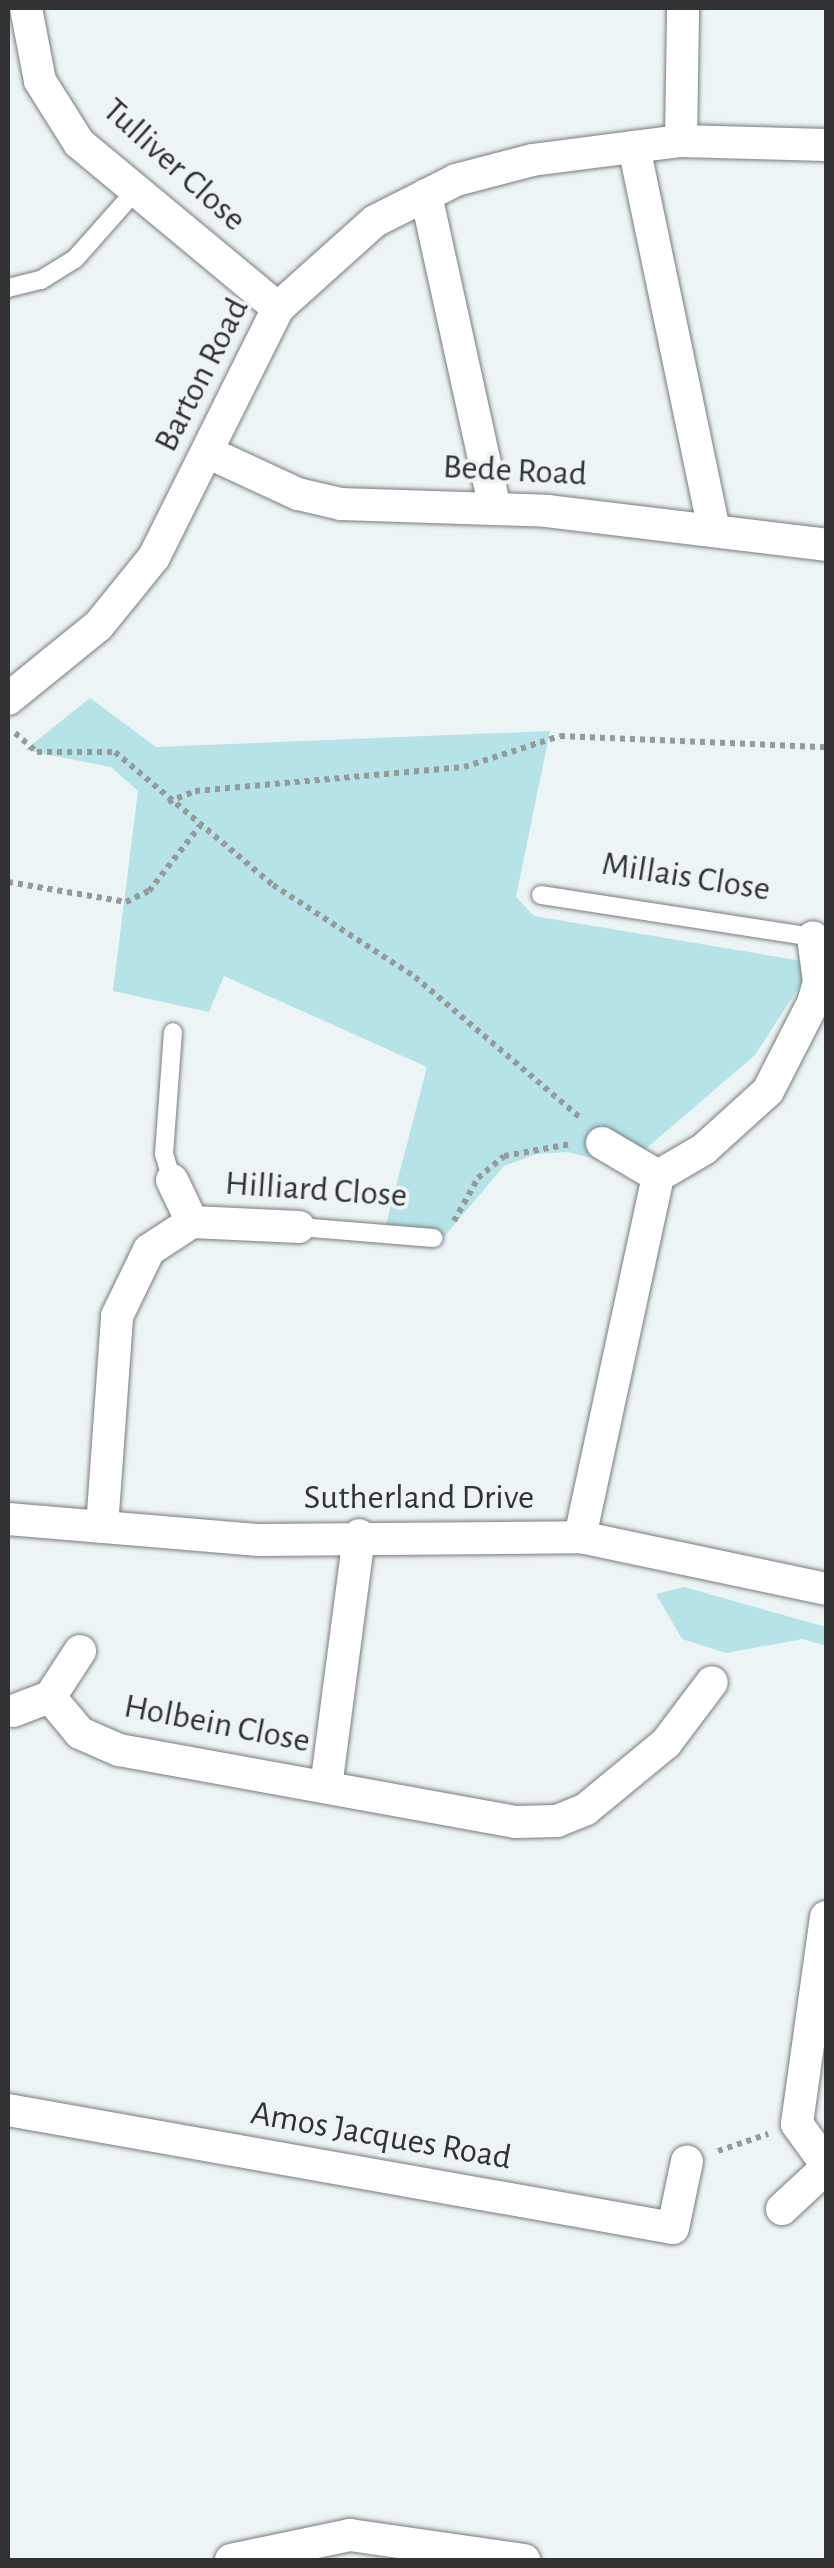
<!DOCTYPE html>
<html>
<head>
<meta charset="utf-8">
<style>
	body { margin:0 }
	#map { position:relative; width:834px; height:2568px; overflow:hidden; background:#edf4f5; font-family:"Alegreya Sans",sans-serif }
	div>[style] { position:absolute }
	.green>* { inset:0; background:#b5e3e7 }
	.path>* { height:6px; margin-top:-3px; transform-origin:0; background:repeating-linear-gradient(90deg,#959a9b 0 5px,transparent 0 10px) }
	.roads { filter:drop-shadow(0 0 2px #777d7d) drop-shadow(0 0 2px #777d7d) }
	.lane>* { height:18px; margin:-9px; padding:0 9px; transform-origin:9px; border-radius:9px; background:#fff }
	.street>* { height:32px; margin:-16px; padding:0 16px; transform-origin:16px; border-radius:16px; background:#fff }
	span { translate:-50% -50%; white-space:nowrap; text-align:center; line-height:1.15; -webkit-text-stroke:8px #edf4f5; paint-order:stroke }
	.street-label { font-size:35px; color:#303233 }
	.frame { position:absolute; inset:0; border:10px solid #303233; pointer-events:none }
</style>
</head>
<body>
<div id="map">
	<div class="green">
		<div style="clip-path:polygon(90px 698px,156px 747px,550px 731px,516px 897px,534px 916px,802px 961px,804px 979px,755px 1055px,626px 1166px,567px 1152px,537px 1154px,504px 1166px,436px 1246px,382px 1240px,427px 1067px,224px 976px,209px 1012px,113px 991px,138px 791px,111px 767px,25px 750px)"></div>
		<div style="clip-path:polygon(684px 1587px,826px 1627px,826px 1646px,803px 1639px,726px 1653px,682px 1639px,656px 1594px)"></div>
	</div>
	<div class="path">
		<div style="left:15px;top:733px;width:29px;rotate:41deg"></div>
		<div style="left:37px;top:752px;width:78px"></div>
		<div style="left:115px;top:752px;width:207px;rotate:40.1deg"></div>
		<div style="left:273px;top:885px;width:169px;rotate:32.9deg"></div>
		<div style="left:415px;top:977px;width:219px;rotate:40.4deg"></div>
		<div style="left:168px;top:802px;width:29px;rotate:-22deg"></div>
		<div style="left:195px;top:791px;width:270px;rotate:-5.1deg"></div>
		<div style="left:464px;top:767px;width:101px;rotate:-17.9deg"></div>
		<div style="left:560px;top:736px;width:266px;rotate:2.4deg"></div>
		<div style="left:8px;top:882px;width:120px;rotate:9.6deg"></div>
		<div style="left:126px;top:902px;width:25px;rotate:-26deg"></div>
		<div style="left:149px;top:891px;width:83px;rotate:-51.9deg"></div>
		<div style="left:454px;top:1221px;width:49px;rotate:-60.8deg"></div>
		<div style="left:478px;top:1178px;width:34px;rotate:-40deg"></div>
		<div style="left:504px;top:1156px;width:68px;rotate:-10.2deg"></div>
		<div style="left:718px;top:2151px;width:53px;rotate:-18.8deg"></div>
	</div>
	<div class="roads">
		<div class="lane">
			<div style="left:8px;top:288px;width:34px;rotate:-14deg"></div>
			<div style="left:41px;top:280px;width:40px;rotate:-32deg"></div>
			<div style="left:75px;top:259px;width:92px;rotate:-48.5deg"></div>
			<div style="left:541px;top:895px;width:275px;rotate:8.8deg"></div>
			<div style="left:172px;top:1180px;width:27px;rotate:-107deg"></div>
			<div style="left:164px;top:1154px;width:122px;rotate:-85.8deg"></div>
			<div style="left:299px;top:1227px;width:135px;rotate:4.7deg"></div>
		</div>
		<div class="street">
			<div style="left:26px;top:8px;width:74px;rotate:79.1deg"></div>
			<div style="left:40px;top:81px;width:73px;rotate:57.8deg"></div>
			<div style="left:79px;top:143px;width:259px;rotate:39.7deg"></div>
			<div style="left:681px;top:141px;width:133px;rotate:-89.1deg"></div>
			<div style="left:634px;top:147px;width:387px;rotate:78.2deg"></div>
			<div style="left:426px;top:195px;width:321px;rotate:77.6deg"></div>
			<div style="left:207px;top:452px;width:100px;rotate:24.8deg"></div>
			<div style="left:298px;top:494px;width:44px;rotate:13.1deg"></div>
			<div style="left:341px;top:504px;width:206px;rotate:1.9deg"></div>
			<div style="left:547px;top:511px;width:281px;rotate:6.9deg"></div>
			<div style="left:8px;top:699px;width:117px;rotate:-39.1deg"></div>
			<div style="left:99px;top:625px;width:87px;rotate:-51deg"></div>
			<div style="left:154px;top:557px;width:278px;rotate:-63.5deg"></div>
			<div style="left:278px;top:308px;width:130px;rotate:-41.9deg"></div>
			<div style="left:375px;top:221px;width:91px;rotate:-26.8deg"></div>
			<div style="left:456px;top:180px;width:79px;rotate:-14.7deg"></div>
			<div style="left:532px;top:160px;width:150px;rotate:-7.3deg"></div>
			<div style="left:681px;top:141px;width:145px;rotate:1.6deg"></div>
			<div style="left:602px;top:1143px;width:65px;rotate:30.5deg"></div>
			<div style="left:172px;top:1180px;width:47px;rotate:64.5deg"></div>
			<div style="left:8px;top:1519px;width:252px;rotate:4.8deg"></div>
			<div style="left:259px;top:1540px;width:321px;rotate:-0.5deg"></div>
			<div style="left:580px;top:1537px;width:251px;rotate:11.9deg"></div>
			<div style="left:102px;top:1527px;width:212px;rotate:-85.9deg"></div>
			<div style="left:117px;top:1316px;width:73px;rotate:-64.1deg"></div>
			<div style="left:149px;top:1250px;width:51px;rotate:-33.1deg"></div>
			<div style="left:192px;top:1222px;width:107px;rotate:2.7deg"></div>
			<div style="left:580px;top:1537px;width:369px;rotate:-77.8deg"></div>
			<div style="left:658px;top:1176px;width:53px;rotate:-30.4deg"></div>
			<div style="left:704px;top:1149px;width:86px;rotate:-42.2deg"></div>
			<div style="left:768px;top:1091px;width:99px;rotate:-62.9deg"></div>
			<div style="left:813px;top:1003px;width:22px;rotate:-74deg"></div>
			<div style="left:819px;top:982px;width:45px;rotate:-97.6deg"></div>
			<div style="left:50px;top:1697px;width:47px;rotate:50.2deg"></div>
			<div style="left:80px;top:1733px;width:43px;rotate:23.6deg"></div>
			<div style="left:119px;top:1750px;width:403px;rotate:10.3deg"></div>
			<div style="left:516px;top:1822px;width:41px;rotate:-1.4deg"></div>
			<div style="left:557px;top:1821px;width:31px;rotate:-22deg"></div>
			<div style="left:586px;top:1809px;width:104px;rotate:-39.5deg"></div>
			<div style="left:666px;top:1743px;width:76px;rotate:-53deg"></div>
			<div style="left:13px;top:1711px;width:40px;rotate:-21deg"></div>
			<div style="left:50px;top:1697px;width:55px;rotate:-56.9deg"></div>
			<div style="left:326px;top:1787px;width:254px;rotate:-82.5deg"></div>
			<div style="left:826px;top:1917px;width:209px;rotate:98deg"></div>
			<div style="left:797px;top:2124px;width:49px;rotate:54.1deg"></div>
			<div style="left:8px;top:2110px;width:675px;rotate:10.06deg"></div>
			<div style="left:673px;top:2228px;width:68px;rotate:-78.2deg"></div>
			<div style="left:782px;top:2209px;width:60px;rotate:-43deg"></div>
			<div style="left:231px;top:2560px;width:122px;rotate:-11.9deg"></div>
			<div style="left:350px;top:2535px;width:176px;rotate:8.2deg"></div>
		</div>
	</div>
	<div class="street-label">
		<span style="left:174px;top:165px;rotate:42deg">Tulliver Close</span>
		<span style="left:202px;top:375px;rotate:-63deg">Barton Road</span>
		<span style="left:515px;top:471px;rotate:3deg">Bede Road</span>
		<span style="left:686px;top:877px;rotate:9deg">Millais Close</span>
		<span style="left:316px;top:1190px;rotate:4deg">Hilliard Close</span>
		<span style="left:419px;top:1498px">Sutherland Drive</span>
		<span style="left:217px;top:1724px;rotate:11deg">Holbein Close</span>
		<span style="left:381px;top:2136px;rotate:10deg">Amos Jacques Road</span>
	</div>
	<div class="frame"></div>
</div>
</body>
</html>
